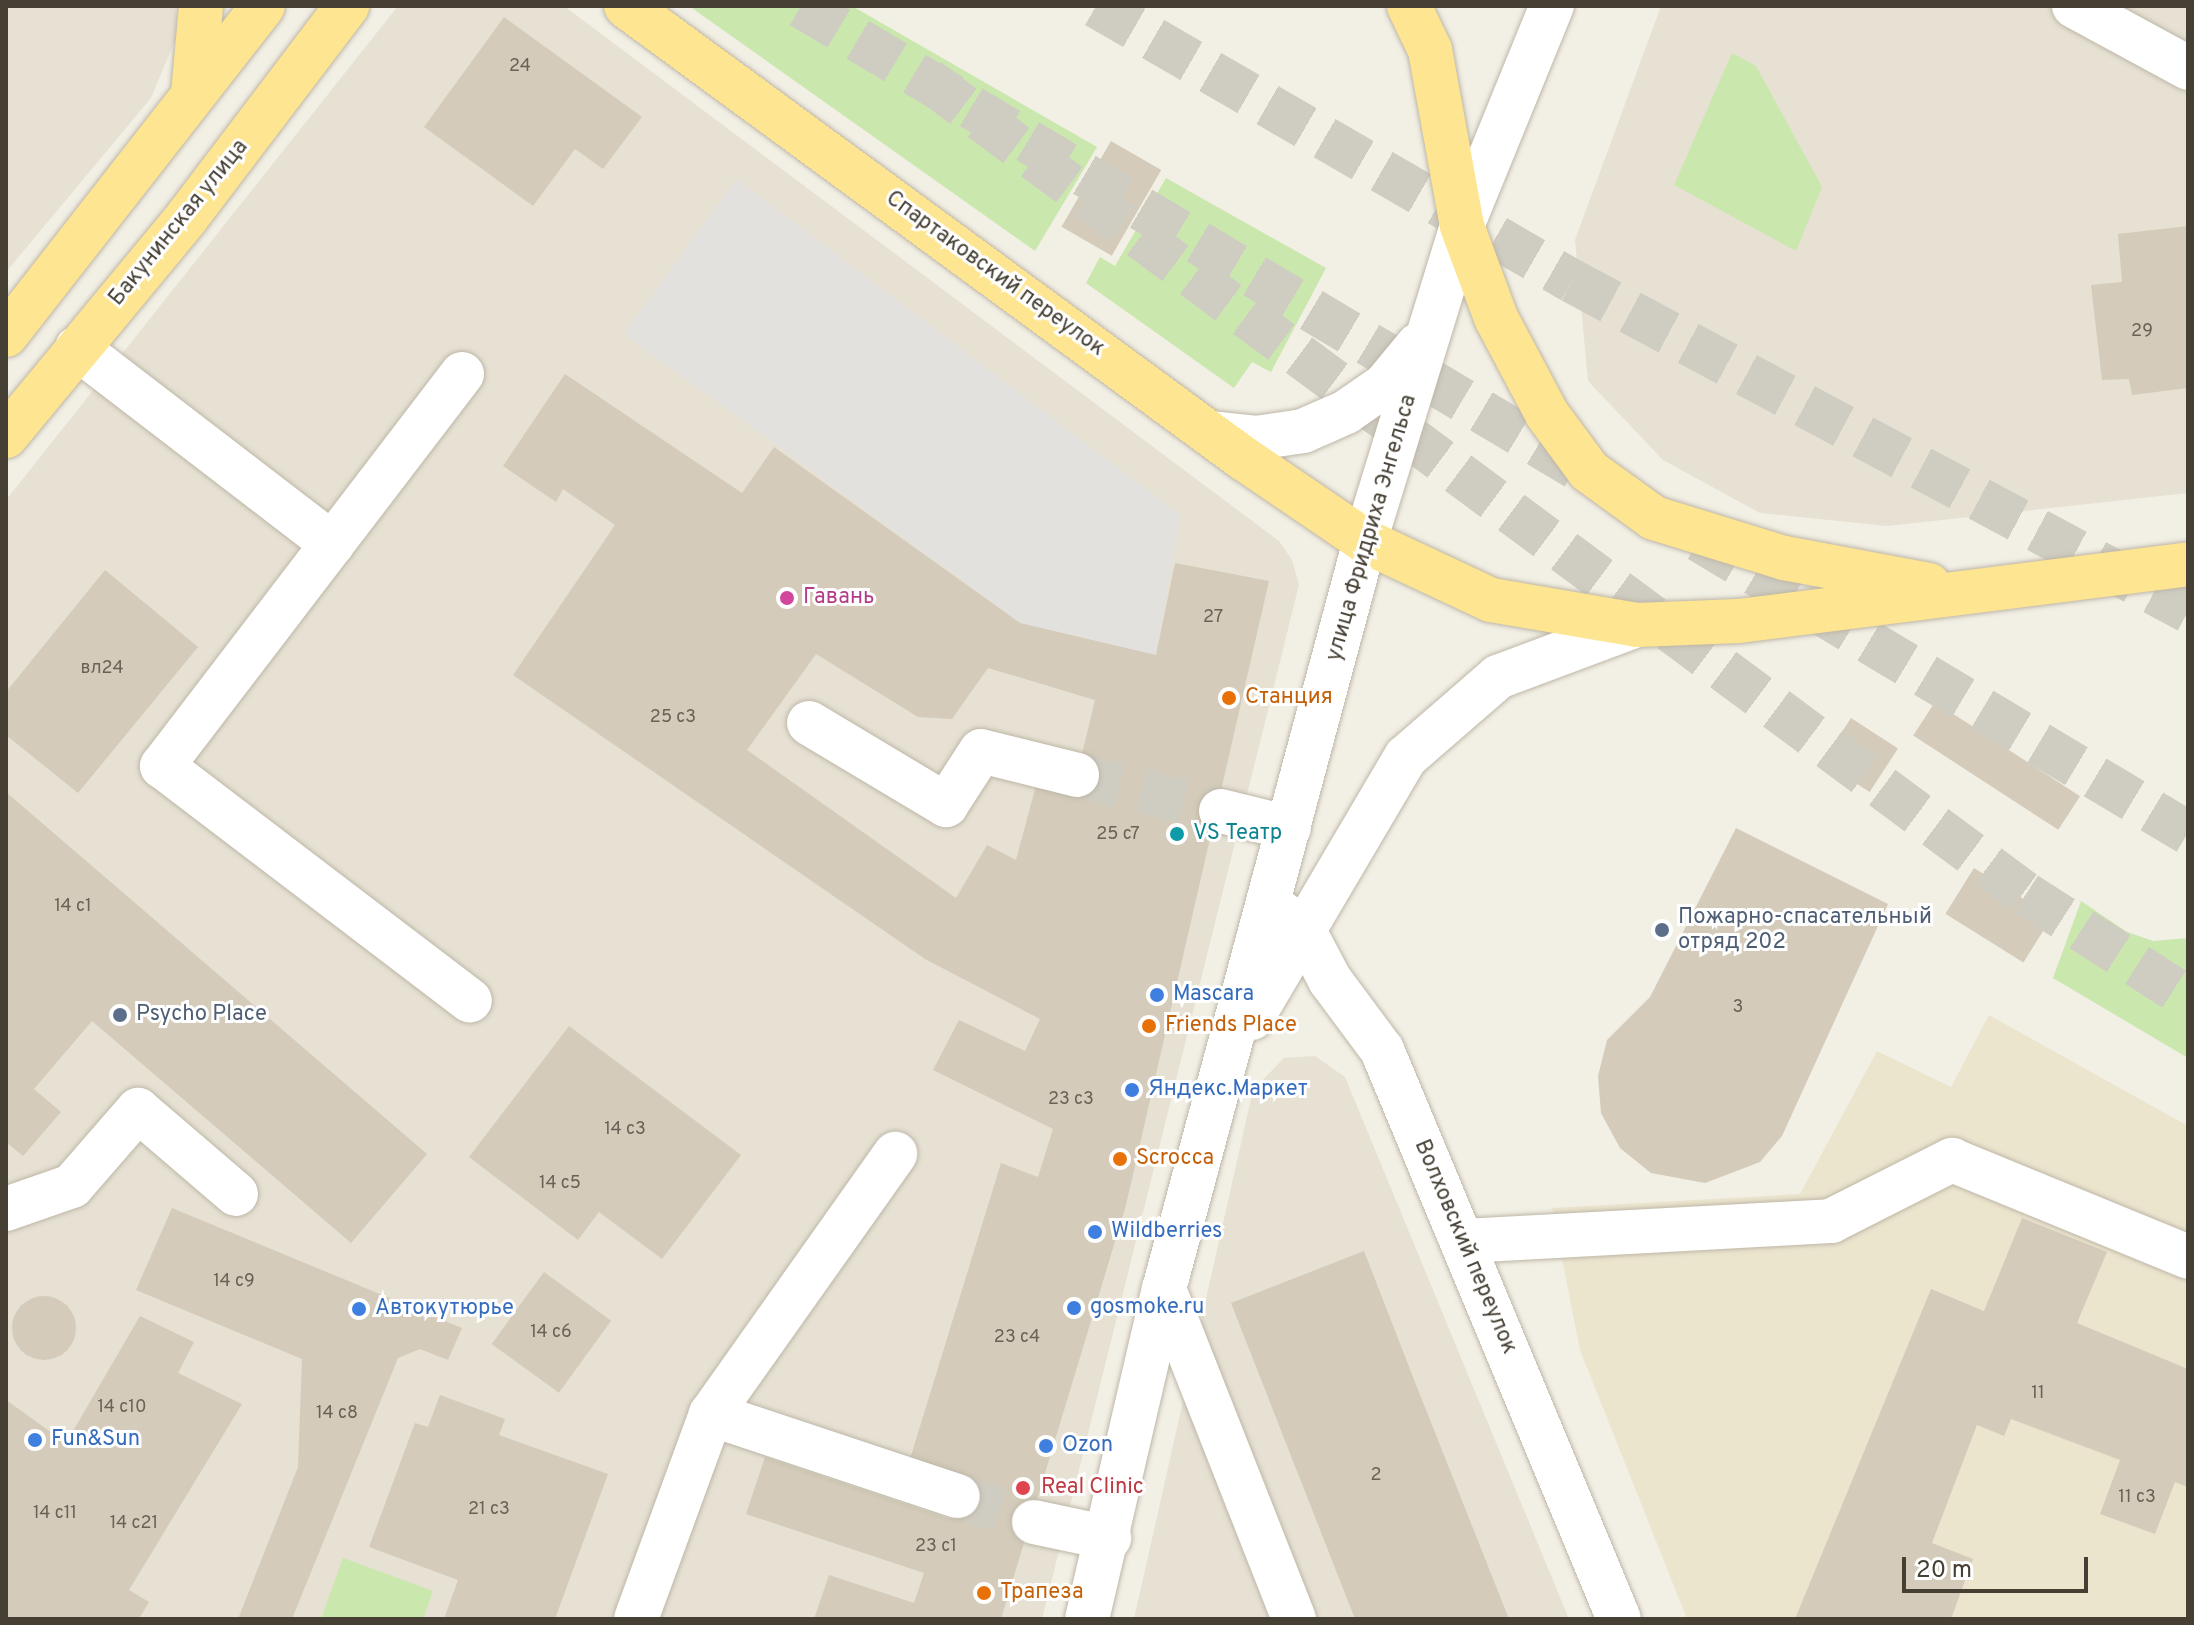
<!DOCTYPE html>
<html>
<head>
<meta charset="utf-8">
<style>
	body { margin:0 }
	#map { position:relative; width:2194px; height:1625px; overflow:hidden; background:#f2efe5; font-family:Overpass,sans-serif }
	div>[style] { position:absolute }
	.residential>* { inset:0; background:#e6e1d3 }
	.education>* { inset:0; background:#ece5ce }
	.green>* { inset:0; background:#cae7ad }
	.parking>* { inset:0; background:#e3e1dd }
	.building>* { inset:0; background:#d4cbba; transform-origin:0 0 }
	.round { border-radius:50% }
	.minor-tunnel>* { height:44px; margin-top:-22px; transform-origin:0; background:repeating-linear-gradient(90deg,#cfccc2 0 44px,transparent 0 66px) }
	.major-tunnel>* { height:44px; margin-top:-22px; transform-origin:0; background:repeating-linear-gradient(90deg,#cfccc2 0 44px,transparent 0 66px) }
	.roads { filter:drop-shadow(0 0 2px #beb7a7) drop-shadow(0 0 2px #beb7a7) }
	.minor>* { height:44px; margin:-22px; padding:0 22px; transform-origin:22px; border-radius:22px; background:#fff }
	.major>* { height:44px; margin:-22px; padding:0 22px; transform-origin:22px; border-radius:22px; background:#fee591 }
	.dots>* { width:22px; height:22px; translate:-50% -50%; box-sizing:border-box; border:4px solid #fff; border-radius:50% }
	span { translate:-50% -50%; white-space:nowrap; text-align:center; line-height:1.15; -webkit-text-stroke:6px #fff; paint-order:stroke }
	.number-label { font-size:18px; color:#696256 }
	.number-label span { -webkit-text-stroke-width:0 }
	.street-label { font-size:22px; color:#453f34 }
	.hotel-label { font-size:22px; color:#b23c85 }
	.left { translate:0 -50%; text-align:left }
	.food-label { font-size:22px; color:#c56008 }
	.culture-label { font-size:22px; color:#0d838f }
	.service-label { font-size:22px; color:#4e5e75 }
	.shop-label { font-size:22px; color:#366cbe }
	.health-label { font-size:22px; color:#be3a42 }
	.frame { position:absolute; inset:0; border:8px solid #453f34; pointer-events:none }
	.scale { position:absolute; left:1902px; top:1557px; width:186px; height:36px; box-sizing:border-box; border:4px solid #453f34; border-top:0; padding-left:10px; font-size:24px; line-height:28px; white-space:nowrap; color:#453f34; -webkit-text-stroke:6px #fff; paint-order:stroke }
</style>
</head>
<body>
<div id="map">
	<div class="residential">
		<div style="clip-path:polygon(6px 6px,175px 6px,179px 31px,151px 98px,6px 272px)"></div>
		<div style="clip-path:polygon(398px 6px,564px 6px,1279px 541px,1292px 560px,1299px 585px,1042px 1619px,6px 1619px,6px 500px)"></div>
		<div style="clip-path:polygon(1661px 6px,2188px 6px,2188px 493px,1887px 526px,1760px 513px,1663px 460px,1588px 381px,1575px 240px)"></div>
		<div style="clip-path:polygon(1315px 1056px,1345px 1077px,1569px 1619px,1134px 1619px,1253px 1090px,1284px 1058px)"></div>
	</div>
	<div class="education">
		<div style="clip-path:polygon(1989px 1015px,2188px 1126px,2188px 1619px,1687px 1619px,1580px 1350px,1552px 1208px,1800px 1194px,1877px 1051px,1951px 1087px)"></div>
	</div>
	<div class="green">
		<div style="clip-path:polygon(689px 6px,852px 6px,1097px 147px,1035px 251px)"></div>
		<div style="clip-path:polygon(1732px 53px,1756px 66px,1822px 187px,1796px 251px,1674px 185px)"></div>
		<div style="clip-path:polygon(1166px 178px,1326px 268px,1271px 372px,1252px 362px,1234px 388px,1086px 283px,1100px 257px,1115px 266px)"></div>
		<div style="clip-path:polygon(2081px 901px,2127px 932px,2153px 941px,2188px 938px,2188px 1058px,2053px 978px)"></div>
		<div style="clip-path:polygon(343px 1558px,433px 1591px,423px 1619px,321px 1619px)"></div>
	</div>
	<div class="parking">
		<div style="clip-path:polygon(736px 179px,1181px 515px,1156px 655px,1020px 623px,624px 334px)"></div>
	</div>
	<div class="building">
		<div style="clip-path:polygon(504px 17px,642px 117px,603px 169px,575px 149px,533px 206px,424px 127px)"></div>
		<div style="left:1111px;top:141px;width:58px;height:99px;rotate:30deg"></div>
		<div style="clip-path:polygon(2188px 226px,2188px 388px,2132px 395px,2129px 379px,2102px 380px,2091px 285px,2122px 282px,2118px 234px)"></div>
		<div style="clip-path:polygon(evenodd,565px 374px,742px 493px,774px 447px,1020px 623px,1156px 655px,1175px 563px,1269px 581px,1126px 1205px,1001px 1619px,814px 1619px,829px 1575px,914px 1603px,924px 1573px,746px 1514px,765px 1457px,950px 1519px,959px 1490px,906px 1472px,1001px 1163px,1038px 1177px,1053px 1129px,933px 1070px,959px 1020px,1025px 1051px,1040px 1019px,925px 959px,513px 675px,615px 525px,563px 489px,556px 502px,503px 466px,565px 374px,816px 654px,918px 717px,952px 719px,988px 668px,1095px 700px,1077px 775px,1038px 778px,1016px 860px,987px 845px,956px 898px,747px 750px,816px 654px)"></div>
		<div style="clip-path:polygon(105px 570px,198px 647px,78px 793px,6px 735px,6px 692px)"></div>
		<div style="left:1935px;top:702px;width:173px;height:40px;rotate:33deg"></div>
		<div style="left:1851px;top:718px;width:56px;height:52px;rotate:33deg"></div>
		<div style="clip-path:polygon(6px 792px,427px 1154px,351px 1243px,92px 1021px,34px 1089px,61px 1112px,23px 1156px,6px 1142px)"></div>
		<div style="clip-path:polygon(1736px 828px,1888px 904px,1782px 1136px,1760px 1162px,1705px 1183px,1651px 1173px,1620px 1148px,1601px 1113px,1598px 1076px,1607px 1040px,1650px 997px)"></div>
		<div style="left:1974px;top:868px;width:92px;height:54px;rotate:32deg"></div>
		<div style="clip-path:polygon(569px 1026px,741px 1155px,662px 1259px,599px 1212px,578px 1240px,469px 1157px)"></div>
		<div style="clip-path:polygon(172px 1208px,462px 1328px,448px 1360px,420px 1349px,398px 1358px,292px 1619px,238px 1619px,298px 1467px,302px 1359px,136px 1290px)"></div>
		<div style="clip-path:polygon(2022px 1218px,2107px 1252px,2077px 1323px,2188px 1369px,2188px 1487px,2175px 1482px,2155px 1534px,2100px 1514px,2120px 1460px,2011px 1419px,2004px 1436px,1977px 1425px,1932px 1543px,1973px 1559px,1951px 1619px,1795px 1619px,1931px 1289px,1984px 1311px)"></div>
		<div style="clip-path:polygon(1364px 1251px,1413px 1377px,1509px 1619px,1355px 1619px,1231px 1303px)"></div>
		<div style="left:544px;top:1272px;width:83px;height:89px;rotate:36deg"></div>
		<div class="round" style="left:12px;top:1296px;width:64px;height:64px"></div>
		<div style="clip-path:polygon(140px 1316px,194px 1342px,178px 1373px,242px 1404px,129px 1590px,149px 1602px,139px 1619px,6px 1619px,6px 1400px,66px 1443px)"></div>
		<div style="clip-path:polygon(440px 1395px,505px 1419px,499px 1435px,608px 1474px,555px 1619px,444px 1619px,458px 1580px,369px 1547px,415px 1423px,428px 1427px)"></div>
	</div>
	<div class="minor-tunnel">
		<div style="left:928px;top:80px;width:1367px;rotate:36.55deg"></div>
		<div style="left:2026px;top:894px;width:193px;rotate:32.7deg"></div>
		<div style="left:1077px;top:775px;width:148px;rotate:14deg"></div>
		<div style="left:958px;top:1496px;width:80px;rotate:18.9deg"></div>
	</div>
	<div class="major-tunnel">
		<div style="left:801px;top:6px;width:924px;rotate:30.78deg"></div>
		<div style="left:1096px;top:6px;width:550px;rotate:30.02deg"></div>
		<div style="left:1572px;top:281px;width:699px;rotate:28.18deg"></div>
		<div style="left:1699px;top:540px;width:570px;rotate:30.93deg"></div>
	</div>
	<div class="roads">
		<div class="minor">
			<div style="left:2074px;top:6px;width:130px;rotate:28.5deg"></div>
			<div style="left:77px;top:348px;width:322px;rotate:37.5deg"></div>
			<div style="left:462px;top:374px;width:494px;rotate:127.4deg"></div>
			<div style="left:162px;top:766px;width:387px;rotate:37.3deg"></div>
			<div style="left:1212px;top:433px;width:44px;rotate:6.5deg"></div>
			<div style="left:1256px;top:438px;width:48px;rotate:-8.5deg"></div>
			<div style="left:1303px;top:431px;width:47px;rotate:-23.8deg"></div>
			<div style="left:1346px;top:412px;width:47px;rotate:-34.7deg"></div>
			<div style="left:1385px;top:385px;width:52px;rotate:-50.5deg"></div>
			<div style="left:809px;top:723px;width:160px;rotate:30.9deg"></div>
			<div style="left:946px;top:805px;width:64px;rotate:-57.1deg"></div>
			<div style="left:981px;top:751px;width:99px;rotate:14deg"></div>
			<div style="left:1221px;top:811px;width:70px;rotate:14deg"></div>
			<div style="left:1268px;top:903px;width:44px;rotate:36.6deg"></div>
			<div style="left:1303px;top:929px;width:58px;rotate:62.1deg"></div>
			<div style="left:1330px;top:980px;width:87px;rotate:53.4deg"></div>
			<div style="left:1382px;top:1050px;width:616px;rotate:67.39deg"></div>
			<div style="left:1252px;top:1018px;width:303px;rotate:-59.5deg"></div>
			<div style="left:1406px;top:757px;width:122px;rotate:-41deg"></div>
			<div style="left:1498px;top:677px;width:148px;rotate:-20.5deg"></div>
			<div style="left:6px;top:1209px;width:70px;rotate:-19.2deg"></div>
			<div style="left:72px;top:1186px;width:101px;rotate:-49deg"></div>
			<div style="left:138px;top:1110px;width:129px;rotate:40.6deg"></div>
			<div style="left:1463px;top:1241px;width:369px;rotate:-3.1deg"></div>
			<div style="left:1831px;top:1221px;width:136px;rotate:-26.8deg"></div>
			<div style="left:1952px;top:1160px;width:255px;rotate:22.3deg"></div>
			<div style="left:1164px;top:1289px;width:355px;rotate:68.5deg"></div>
			<div style="left:711px;top:1414px;width:260px;rotate:18.4deg"></div>
			<div style="left:1034px;top:1522px;width:77px;rotate:12deg"></div>
			<div style="left:636px;top:1619px;width:218px;rotate:-69.9deg"></div>
			<div style="left:711px;top:1414px;width:319px;rotate:-54.7deg"></div>
			<div style="left:1087px;top:1619px;width:339px;rotate:-76.9deg"></div>
			<div style="left:1164px;top:1289px;width:775px;rotate:-74.96deg"></div>
			<div style="left:1365px;top:541px;width:330px;rotate:-72.9deg"></div>
			<div style="left:1462px;top:226px;width:238px;rotate:-67.8deg"></div>
		</div>
		<div class="major">
			<div style="left:626px;top:6px;width:765px;rotate:36.23deg"></div>
			<div style="left:1243px;top:458px;width:148px;rotate:34.2deg"></div>
			<div style="left:1365px;top:541px;width:139px;rotate:25.1deg"></div>
			<div style="left:1491px;top:600px;width:148px;rotate:9.7deg"></div>
			<div style="left:1637px;top:625px;width:102px;rotate:-2.2deg"></div>
			<div style="left:1739px;top:621px;width:453px;rotate:-7.2deg"></div>
			<div style="left:1409px;top:6px;width:49px;rotate:64.5deg"></div>
			<div style="left:1430px;top:50px;width:179px;rotate:79.7deg"></div>
			<div style="left:1462px;top:226px;width:98px;rotate:69.7deg"></div>
			<div style="left:1496px;top:318px;width:109px;rotate:62deg"></div>
			<div style="left:1547px;top:414px;width:71px;rotate:53.6deg"></div>
			<div style="left:1589px;top:471px;width:80px;rotate:35.9deg"></div>
			<div style="left:1654px;top:518px;width:136px;rotate:17.1deg"></div>
			<div style="left:1784px;top:558px;width:147px;rotate:10.5deg"></div>
			<div style="left:193px;top:94px;width:88px;rotate:-84.8deg"></div>
			<div style="left:6px;top:335px;width:417px;rotate:-52deg"></div>
			<div style="left:6px;top:436px;width:284px;rotate:-50.4deg"></div>
			<div style="left:187px;top:217px;width:265px;rotate:-52.8deg"></div>
		</div>
	</div>
	<div class="dots">
		<div style="left:787px;top:598px;background:#d1479c"></div>
		<div style="left:1229px;top:698px;background:#e8710a"></div>
		<div style="left:1177px;top:834px;background:#0f9aa8"></div>
		<div style="left:1662px;top:930px;background:#5c6f8a"></div>
		<div style="left:1157px;top:995px;background:#3f7fe0"></div>
		<div style="left:120px;top:1015px;background:#5c6f8a"></div>
		<div style="left:1149px;top:1026px;background:#e8710a"></div>
		<div style="left:1132px;top:1090px;background:#3f7fe0"></div>
		<div style="left:1120px;top:1159px;background:#e8710a"></div>
		<div style="left:1095px;top:1232px;background:#3f7fe0"></div>
		<div style="left:1074px;top:1308px;background:#3f7fe0"></div>
		<div style="left:359px;top:1309px;background:#3f7fe0"></div>
		<div style="left:35px;top:1440px;background:#3f7fe0"></div>
		<div style="left:1046px;top:1446px;background:#3f7fe0"></div>
		<div style="left:1023px;top:1488px;background:#e0444e"></div>
		<div style="left:984px;top:1593px;background:#e8710a"></div>
	</div>
	<div class="number-label">
		<span style="left:520px;top:67px">24</span>
		<span style="left:2142px;top:332px">29</span>
		<span style="left:1213px;top:618px">27</span>
		<span style="left:102px;top:669px">вл24</span>
		<span style="left:673px;top:718px">25 с3</span>
		<span style="left:1118px;top:835px">25 с7</span>
		<span style="left:73px;top:907px">14 с1</span>
		<span style="left:1738px;top:1008px">3</span>
		<span style="left:1071px;top:1100px">23 с3</span>
		<span style="left:625px;top:1130px">14 с3</span>
		<span style="left:560px;top:1184px">14 с5</span>
		<span style="left:234px;top:1282px">14 с9</span>
		<span style="left:551px;top:1333px">14 с6</span>
		<span style="left:1017px;top:1338px">23 с4</span>
		<span style="left:2038px;top:1394px">11</span>
		<span style="left:122px;top:1408px">14 с10</span>
		<span style="left:337px;top:1414px">14 с8</span>
		<span style="left:1376px;top:1476px">2</span>
		<span style="left:2137px;top:1498px">11 с3</span>
		<span style="left:489px;top:1510px">21 с3</span>
		<span style="left:55px;top:1514px">14 с11</span>
		<span style="left:134px;top:1524px">14 с21</span>
		<span style="left:936px;top:1547px">23 с1</span>
	</div>
	<div class="street-label">
		<span style="left:179px;top:223px;rotate:-51deg">Бакунинская улица</span>
		<span style="left:995px;top:274px;rotate:36deg">Спартаковский переулок</span>
		<span style="left:1372px;top:528px;rotate:-74deg">улица Фридриха Энгельса</span>
		<span style="left:1465px;top:1247px;rotate:67deg">Волховский переулок</span>
	</div>
	<div class="hotel-label">
		<span class="left" style="left:803px;top:598px">Гавань</span>
	</div>
	<div class="food-label">
		<span class="left" style="left:1245px;top:698px">Станция</span>
		<span class="left" style="left:1165px;top:1026px">Friends Place</span>
		<span class="left" style="left:1136px;top:1159px">Scrocca</span>
		<span class="left" style="left:1000px;top:1593px">Трапеза</span>
	</div>
	<div class="culture-label">
		<span class="left" style="left:1193px;top:834px">VS Театр</span>
	</div>
	<div class="service-label">
		<span class="left" style="left:1678px;top:930px">Пожарно-спасательный<br>отряд 202</span>
		<span class="left" style="left:136px;top:1015px">Psycho Place</span>
	</div>
	<div class="shop-label">
		<span class="left" style="left:1173px;top:995px">Mascara</span>
		<span class="left" style="left:1148px;top:1090px">Яндекс.Маркет</span>
		<span class="left" style="left:1111px;top:1232px">Wildberries</span>
		<span class="left" style="left:1090px;top:1308px">gosmoke.ru</span>
		<span class="left" style="left:375px;top:1309px">Автокутюрье</span>
		<span class="left" style="left:51px;top:1440px">Fun&amp;Sun</span>
		<span class="left" style="left:1062px;top:1446px">Ozon</span>
	</div>
	<div class="health-label">
		<span class="left" style="left:1041px;top:1488px">Real Clinic</span>
	</div>
	<div class="frame"></div>
	<div class="scale">20 m</div>
</div>
</body>
</html>
